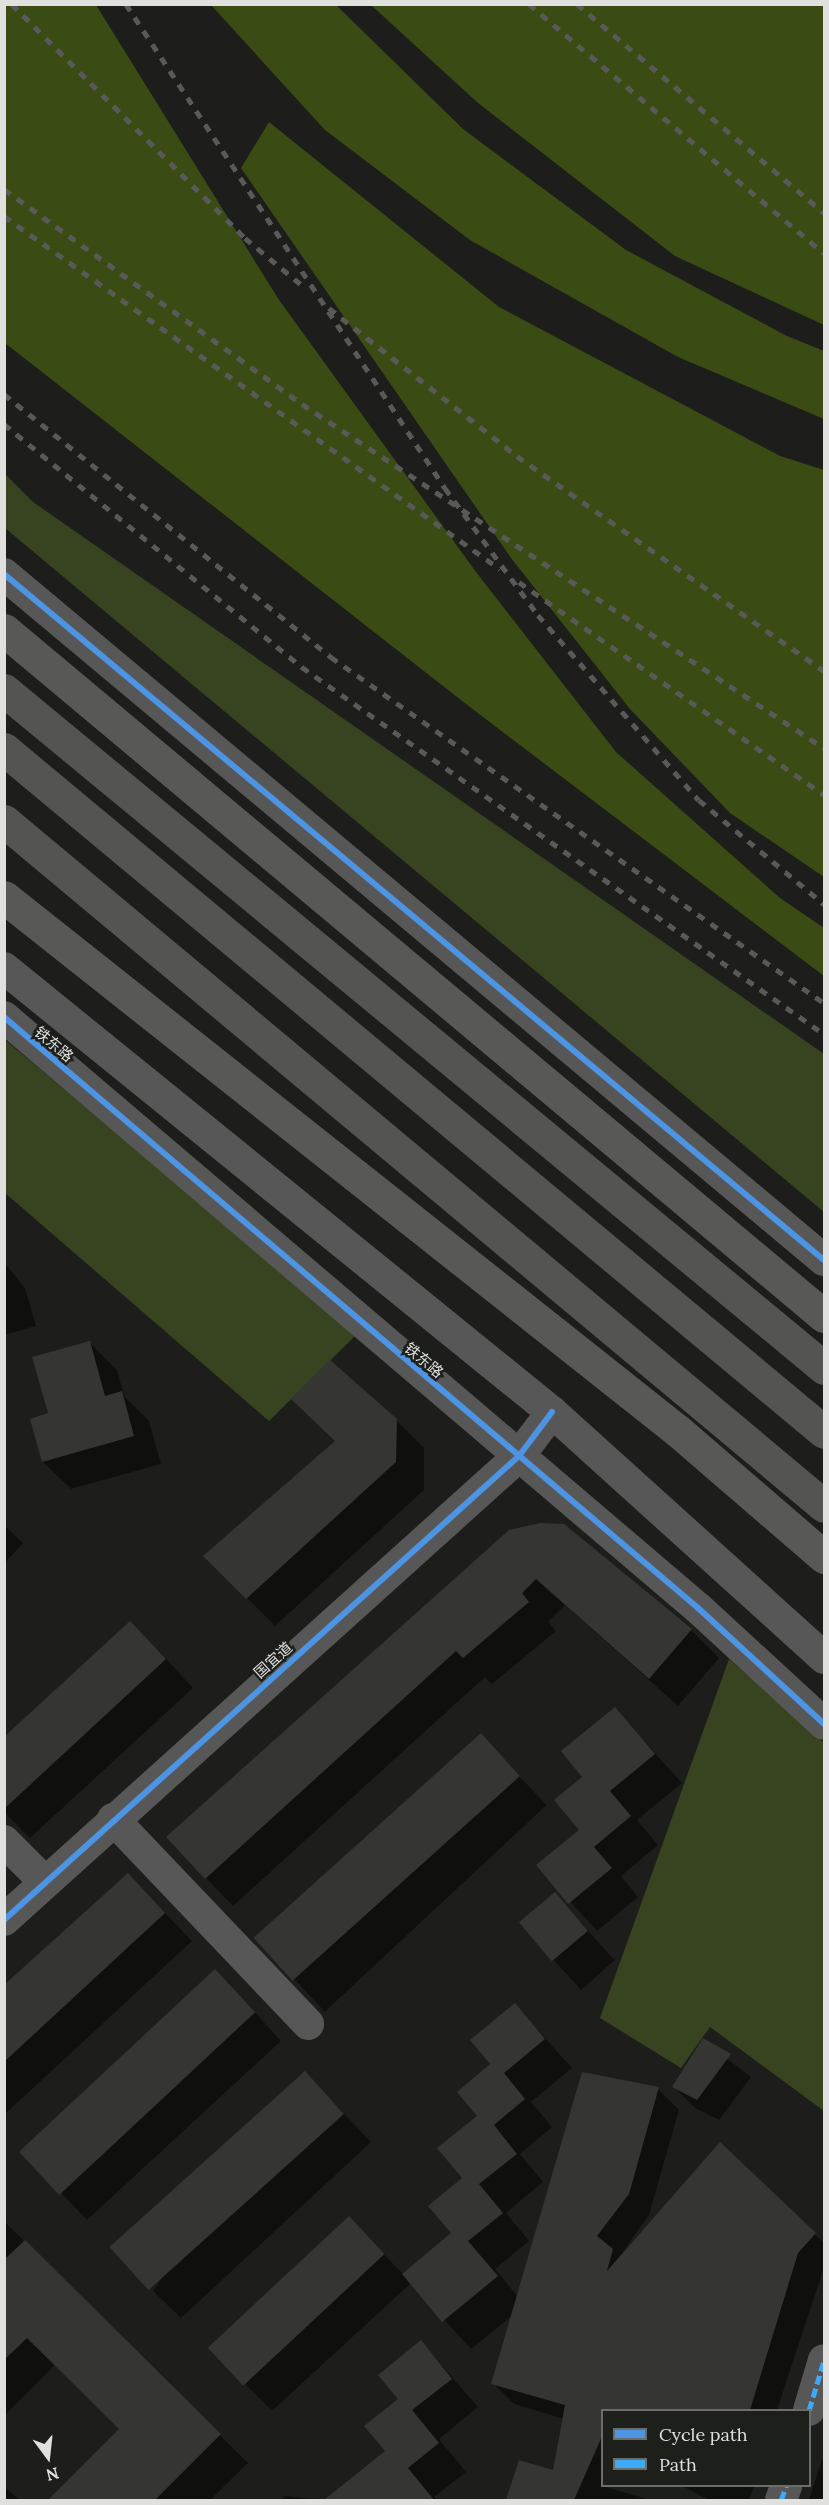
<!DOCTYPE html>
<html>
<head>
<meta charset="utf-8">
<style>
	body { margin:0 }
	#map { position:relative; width:829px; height:2505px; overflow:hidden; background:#1d1e1c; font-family:Lora,"Noto Sans SC",serif }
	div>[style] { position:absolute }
	.green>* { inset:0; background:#37441f }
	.forest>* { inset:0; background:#3a4c13 }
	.shadow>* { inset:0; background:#0007; transform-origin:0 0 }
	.building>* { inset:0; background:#353634; transform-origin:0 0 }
	.minor>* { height:32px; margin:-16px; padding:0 16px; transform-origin:16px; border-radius:16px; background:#575757 }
	.major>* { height:33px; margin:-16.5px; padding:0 16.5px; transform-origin:16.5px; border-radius:16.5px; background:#585857 }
	.highway>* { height:33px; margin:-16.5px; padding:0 16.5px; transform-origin:16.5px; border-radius:16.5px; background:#545553 }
	.rail>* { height:4.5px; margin-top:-2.25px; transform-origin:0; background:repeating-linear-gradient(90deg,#595a58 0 8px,transparent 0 16px) }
	.quiet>* { height:4.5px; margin-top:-2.25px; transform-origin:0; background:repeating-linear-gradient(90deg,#3fa9f5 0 9px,transparent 0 13.5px) }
	.cycleway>* { height:6px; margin:-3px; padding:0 3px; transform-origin:3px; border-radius:3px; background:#4d94e3 }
	span { translate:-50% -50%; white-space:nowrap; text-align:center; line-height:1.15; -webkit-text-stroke:5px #1d1f1b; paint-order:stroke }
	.street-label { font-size:15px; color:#e0e1de }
	.frame { position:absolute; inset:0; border:6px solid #e0e1de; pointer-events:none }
	.legend { position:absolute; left:601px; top:2409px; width:210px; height:78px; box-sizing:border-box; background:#1d1f1b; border:2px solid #6b6d69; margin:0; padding:8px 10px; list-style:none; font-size:18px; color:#e0e1de }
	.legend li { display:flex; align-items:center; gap:12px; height:30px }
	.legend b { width:30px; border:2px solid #6b6d69 }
	.north { position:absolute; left:18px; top:2427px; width:60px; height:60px; -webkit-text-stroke:4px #1d1f1b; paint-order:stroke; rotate:165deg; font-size:16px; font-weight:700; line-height:24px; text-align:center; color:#e0e1de }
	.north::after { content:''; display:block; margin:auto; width:21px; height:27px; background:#e0e1de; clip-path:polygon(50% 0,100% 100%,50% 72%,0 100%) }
</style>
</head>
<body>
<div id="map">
	<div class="green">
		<div style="clip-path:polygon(5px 474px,33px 502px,824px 1054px,824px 1212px,5px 528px)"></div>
		<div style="clip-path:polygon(4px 1039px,357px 1334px,269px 1421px,5px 1193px)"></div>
		<div style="clip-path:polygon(729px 1659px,824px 1743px,824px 2111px,710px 2027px,681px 2068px,600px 2018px)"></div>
	</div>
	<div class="forest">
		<div style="clip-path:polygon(4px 5px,96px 5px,279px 300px,476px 572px,616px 752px,780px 898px,824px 928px,824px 976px,466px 704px,5px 343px)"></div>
		<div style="clip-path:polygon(211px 5px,336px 5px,463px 129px,626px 250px,787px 336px,824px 351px,824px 419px,678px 357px,470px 240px,325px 130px)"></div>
		<div style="clip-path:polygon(371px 5px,824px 5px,824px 325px,675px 256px,478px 103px)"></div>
		<div style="clip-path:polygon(269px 122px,499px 307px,780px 456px,824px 470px,824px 877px,730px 813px,630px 709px,511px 558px,241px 168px)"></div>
	</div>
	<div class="shadow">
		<div style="clip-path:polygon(4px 1262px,25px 1288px,36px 1326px,4px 1335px)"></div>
		<div style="clip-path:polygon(89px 1342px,117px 1370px,124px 1396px,149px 1421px,161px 1464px,71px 1489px,43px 1462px)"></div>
		<div style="clip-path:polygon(396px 1420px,424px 1448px,424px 1490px,275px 1626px,205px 1556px,337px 1442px)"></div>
		<div style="clip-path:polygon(4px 1525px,23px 1543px,4px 1564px)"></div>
		<div style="clip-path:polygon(510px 1532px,691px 1630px,719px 1658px,678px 1706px,565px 1605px,548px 1622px,556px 1631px,492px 1684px,485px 1677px,233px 1906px,206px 1878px)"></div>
		<div style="clip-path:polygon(158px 1650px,193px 1688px,30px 1838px,4px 1812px,4px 1739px)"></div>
		<div style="clip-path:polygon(615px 1709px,682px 1783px,637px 1820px,658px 1845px,621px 1876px,638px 1897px,597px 1931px,538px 1866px,581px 1830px,584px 1777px)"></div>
		<div style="left:481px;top:1735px;width:96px;height:303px;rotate:47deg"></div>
		<div style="clip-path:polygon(128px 1875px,192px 1941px,4px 2115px,4px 1987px)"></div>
		<div style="left:555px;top:1894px;width:89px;height:45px;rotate:48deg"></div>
		<div style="clip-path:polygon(243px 1999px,281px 2041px,87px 2220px,20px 2150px)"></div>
		<div style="clip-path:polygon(515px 2005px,572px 2068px,531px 2102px,552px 2127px,520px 2154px,543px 2182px,506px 2213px,529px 2241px,495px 2269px,518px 2297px,658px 2089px,679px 2110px,649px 2215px,621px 2254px,721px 2144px,824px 2243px,824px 2268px,777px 2410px,602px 2410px,602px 2486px,651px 2500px,508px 2500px,520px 2462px,554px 2472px,564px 2419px,514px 2404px,493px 2383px,513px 2315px,471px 2349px,411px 2283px,272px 2411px,244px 2383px,349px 2218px,403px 2274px,453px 2233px,492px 2064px)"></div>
		<div style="clip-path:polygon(703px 2040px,751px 2077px,719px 2120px,695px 2108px,674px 2087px)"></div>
		<div style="clip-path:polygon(305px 2073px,371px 2142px,181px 2318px,153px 2291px)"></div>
		<div style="clip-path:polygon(4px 2221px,248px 2463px,210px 2500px,50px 2500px,121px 2429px,56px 2364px,4px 2416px)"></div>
		<div style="clip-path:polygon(421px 2342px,478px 2407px,439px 2439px,466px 2472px,434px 2497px,437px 2500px,326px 2500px,387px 2452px)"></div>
		<div style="clip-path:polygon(824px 2454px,824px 2500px,809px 2500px)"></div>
		<div style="clip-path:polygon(4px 2486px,19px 2500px,4px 2500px)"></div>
		<div style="clip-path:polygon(682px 2486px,754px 2486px,749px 2500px,709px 2500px)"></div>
		<div style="clip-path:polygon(285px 2496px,326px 2500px,281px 2500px)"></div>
	</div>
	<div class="building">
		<div style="clip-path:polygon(90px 1341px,105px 1396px,122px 1391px,134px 1436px,42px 1462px,30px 1419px,48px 1413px,32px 1357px)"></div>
		<div style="clip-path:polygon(330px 1360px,397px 1419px,396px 1462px,246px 1599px,203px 1556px,335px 1441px,291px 1399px)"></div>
		<div style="clip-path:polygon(540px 1523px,564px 1524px,692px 1629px,649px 1679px,536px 1579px,522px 1593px,529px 1602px,463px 1658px,456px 1651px,205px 1879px,166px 1837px,509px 1530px)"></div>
		<div style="clip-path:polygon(130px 1621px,166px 1659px,4px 1809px,4px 1737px)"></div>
		<div style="clip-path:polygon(615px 1707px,655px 1754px,610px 1791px,631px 1816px,594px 1847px,612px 1868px,568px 1904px,536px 1865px,579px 1830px,554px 1800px,582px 1777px,561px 1751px)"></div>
		<div style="left:481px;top:1733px;width:58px;height:306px;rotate:48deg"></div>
		<div style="clip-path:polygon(128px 1873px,165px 1913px,4px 2062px,4px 1985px)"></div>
		<div style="left:555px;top:1892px;width:51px;height:47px;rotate:50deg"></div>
		<div style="left:215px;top:1969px;width:59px;height:268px;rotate:47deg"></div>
		<div style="clip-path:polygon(515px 2003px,545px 2039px,504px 2073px,525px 2099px,494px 2125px,517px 2154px,479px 2184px,503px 2213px,468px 2241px,498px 2276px,442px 2322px,402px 2274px,451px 2233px,428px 2206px,462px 2178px,437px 2148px,477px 2116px,457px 2092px,490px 2064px,470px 2040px)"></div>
		<div style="clip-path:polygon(703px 2038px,731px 2054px,697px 2100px,672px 2087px)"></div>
		<div style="left:305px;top:2071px;width:58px;height:263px;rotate:48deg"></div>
		<div style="clip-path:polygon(582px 2072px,659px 2087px,629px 2194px,597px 2236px,613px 2249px,607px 2271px,720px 2142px,816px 2233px,798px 2253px,750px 2410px,603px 2410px,603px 2434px,574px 2500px,506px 2500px,519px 2460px,553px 2470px,565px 2405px,491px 2384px)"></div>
		<div style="left:349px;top:2216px;width:52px;height:193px;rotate:47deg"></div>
		<div style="clip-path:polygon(25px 2240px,221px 2434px,155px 2500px,48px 2500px,119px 2429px,27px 2338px,4px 2360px,4px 2260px)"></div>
		<div style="clip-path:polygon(421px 2340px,452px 2379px,412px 2410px,439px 2443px,408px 2468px,434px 2500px,324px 2500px,385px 2451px,364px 2426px,398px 2399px,378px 2375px)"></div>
	</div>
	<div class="minor">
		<div style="left:4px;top:574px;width:1069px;rotate:39.92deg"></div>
		<div style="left:4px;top:968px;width:705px;rotate:39.02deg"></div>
		<div style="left:552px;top:1412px;width:367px;rotate:42.1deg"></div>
		<div style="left:4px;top:1017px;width:912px;rotate:40.42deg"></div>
		<div style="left:698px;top:1608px;width:171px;rotate:42.6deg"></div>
		<div style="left:113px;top:1819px;width:283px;rotate:46.4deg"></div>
		<div style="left:4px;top:1841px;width:58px;rotate:45deg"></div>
		<div style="left:4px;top:1920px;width:693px;rotate:-42.02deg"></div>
		<div style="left:519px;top:1456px;width:55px;rotate:-53.1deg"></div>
		<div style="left:809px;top:2410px;width:52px;rotate:-73.3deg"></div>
		<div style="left:781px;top:2500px;width:15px;rotate:-70deg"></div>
	</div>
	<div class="major">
		<div style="left:4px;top:630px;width:1069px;rotate:39.92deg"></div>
		<div style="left:4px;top:897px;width:860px;rotate:38.39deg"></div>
		<div style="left:678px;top:1431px;width:193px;rotate:40.8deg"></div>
	</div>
	<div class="highway">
		<div style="left:4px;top:690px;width:1064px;rotate:39.58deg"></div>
		<div style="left:4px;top:749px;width:1067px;rotate:39.79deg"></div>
		<div style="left:4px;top:821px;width:1068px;rotate:39.87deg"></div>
	</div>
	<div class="rail">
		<div style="left:12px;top:4px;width:330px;rotate:45.1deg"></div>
		<div style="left:245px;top:238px;width:75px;rotate:39.6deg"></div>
		<div style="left:126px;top:4px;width:580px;rotate:56.61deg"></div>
		<div style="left:445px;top:488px;width:157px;rotate:53.8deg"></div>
		<div style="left:538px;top:615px;width:245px;rotate:49deg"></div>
		<div style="left:699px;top:800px;width:163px;rotate:39.8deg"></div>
		<div style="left:529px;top:4px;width:386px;rotate:40.2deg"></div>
		<div style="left:577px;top:4px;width:324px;rotate:40.2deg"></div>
		<div style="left:4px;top:189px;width:367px;rotate:35.8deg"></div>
		<div style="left:302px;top:404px;width:625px;rotate:33.39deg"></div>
		<div style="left:4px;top:216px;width:609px;rotate:35.44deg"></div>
		<div style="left:329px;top:308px;width:239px;rotate:38.2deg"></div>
		<div style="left:517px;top:456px;width:375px;rotate:35deg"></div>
		<div style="left:4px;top:394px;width:420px;rotate:38.8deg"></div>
		<div style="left:331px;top:657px;width:602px;rotate:35.06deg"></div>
		<div style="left:4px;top:424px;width:385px;rotate:39.2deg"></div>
		<div style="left:302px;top:667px;width:638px;rotate:35.11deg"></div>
		<div style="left:519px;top:582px;width:372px;rotate:34.9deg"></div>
	</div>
	<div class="quiet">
		<div style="left:809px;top:2410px;width:52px;rotate:-73.3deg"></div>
		<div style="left:781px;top:2500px;width:15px;rotate:-70deg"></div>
	</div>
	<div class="cycleway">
		<div style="left:4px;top:574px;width:1069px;rotate:39.92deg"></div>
		<div style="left:4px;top:1017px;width:912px;rotate:40.42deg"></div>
		<div style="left:698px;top:1608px;width:171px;rotate:42.6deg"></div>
		<div style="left:4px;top:1920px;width:693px;rotate:-42.02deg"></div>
		<div style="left:519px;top:1456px;width:55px;rotate:-53.1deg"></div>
	</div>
	<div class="street-label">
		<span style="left:54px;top:1044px;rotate:40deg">铁东路</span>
		<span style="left:424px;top:1360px;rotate:40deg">铁东路</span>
		<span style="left:273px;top:1660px;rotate:-42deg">国宜道</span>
	</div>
	<div class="frame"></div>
	<ul class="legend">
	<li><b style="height:8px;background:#4d94e3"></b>Cycle path</li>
	<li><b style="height:8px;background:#3fa9f5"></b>Path</li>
	</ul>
	<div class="north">N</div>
</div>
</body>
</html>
